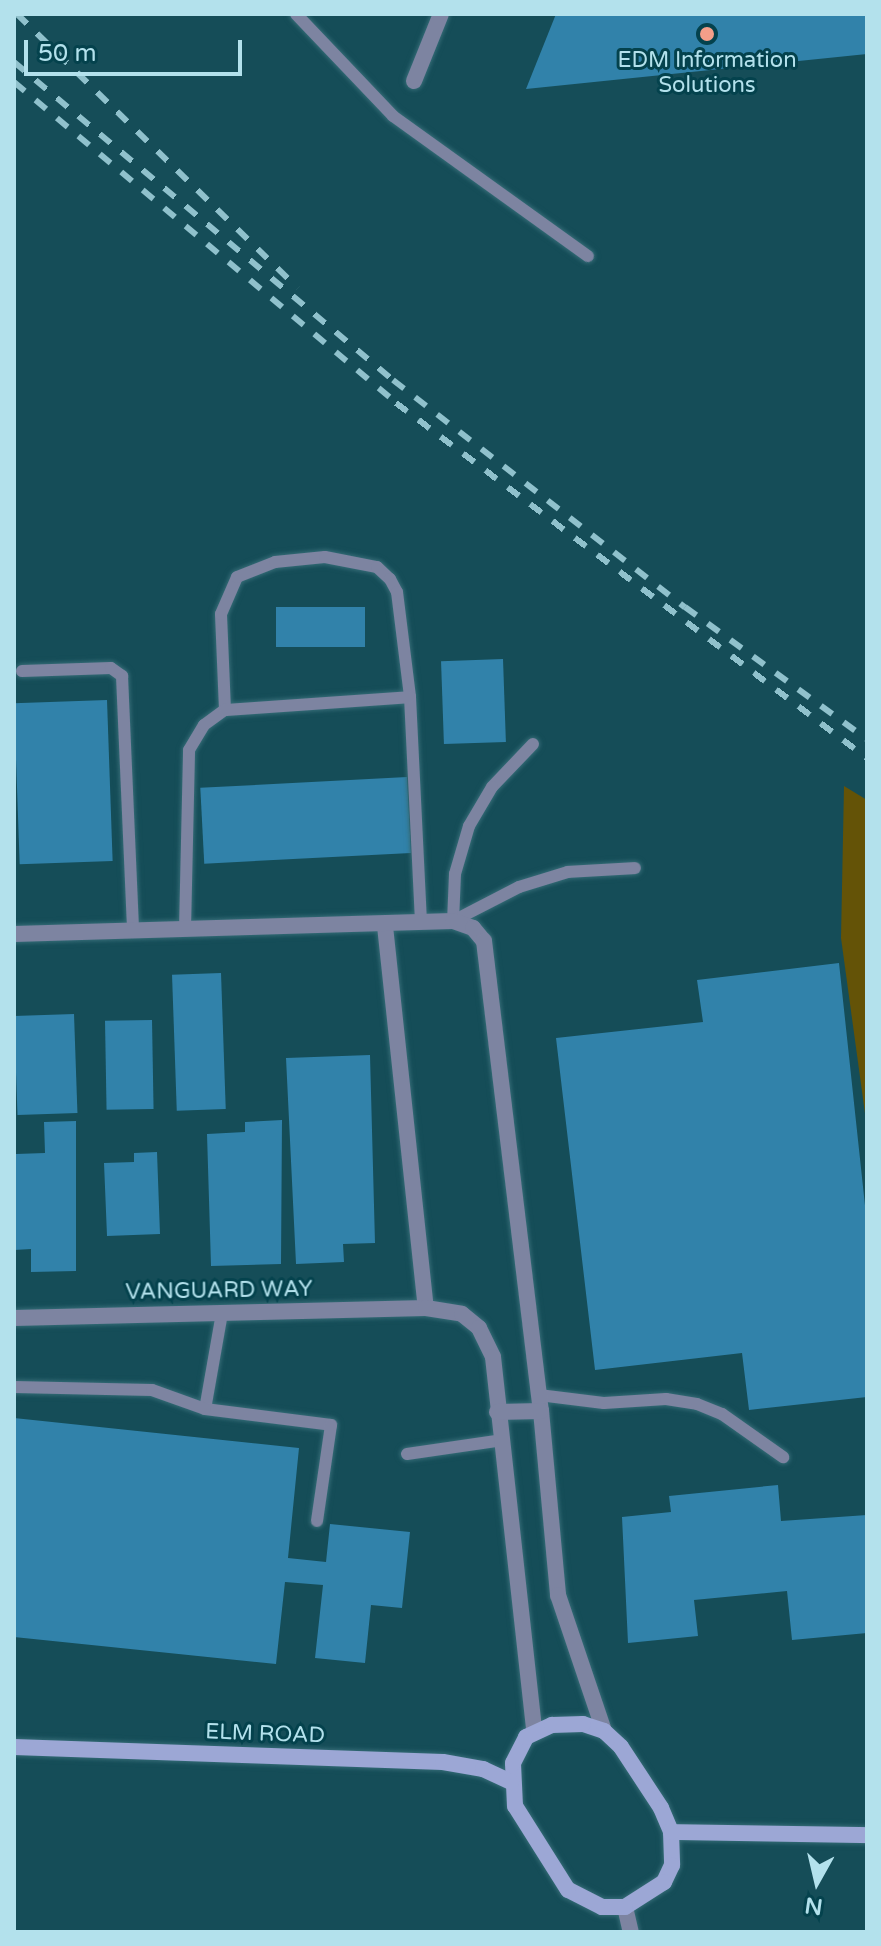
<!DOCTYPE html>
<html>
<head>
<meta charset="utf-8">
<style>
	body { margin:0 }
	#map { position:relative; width:881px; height:1946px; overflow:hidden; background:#154d58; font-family:"Varela Round",sans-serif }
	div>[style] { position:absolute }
	.green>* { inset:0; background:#645307 }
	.building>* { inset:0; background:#3182aa; transform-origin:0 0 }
	.roads { filter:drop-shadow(0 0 2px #356b76) drop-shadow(0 0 2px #356b76) }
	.lane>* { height:12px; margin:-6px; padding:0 6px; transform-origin:6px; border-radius:6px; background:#7d84a1 }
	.street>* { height:16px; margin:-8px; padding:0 8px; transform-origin:8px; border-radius:8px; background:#7d84a1 }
	.secondary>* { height:16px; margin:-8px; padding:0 8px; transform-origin:8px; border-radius:8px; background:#9ca7d5 }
	.rail>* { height:6px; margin-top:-3px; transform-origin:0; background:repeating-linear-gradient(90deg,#90c1cc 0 14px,transparent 0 28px) }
	.dots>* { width:22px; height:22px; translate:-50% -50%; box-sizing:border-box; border:4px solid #04424d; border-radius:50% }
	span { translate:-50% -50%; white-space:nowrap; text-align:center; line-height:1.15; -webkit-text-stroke:6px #04424d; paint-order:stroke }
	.poi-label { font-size:22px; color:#b3e1ec }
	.street-label { font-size:22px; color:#b3e1ec }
	.frame { position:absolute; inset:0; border:16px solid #b3e1ec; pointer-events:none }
	.north { position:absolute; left:777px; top:1842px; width:80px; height:80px; -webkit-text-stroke:6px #04424d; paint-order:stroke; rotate:188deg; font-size:22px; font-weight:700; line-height:32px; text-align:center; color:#b3e1ec }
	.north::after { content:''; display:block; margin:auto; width:28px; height:36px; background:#b3e1ec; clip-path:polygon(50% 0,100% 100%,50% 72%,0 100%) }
	.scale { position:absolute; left:24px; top:40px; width:218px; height:36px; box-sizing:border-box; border:4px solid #b3e1ec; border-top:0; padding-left:10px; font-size:24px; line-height:28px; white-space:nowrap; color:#b3e1ec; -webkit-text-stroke:6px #04424d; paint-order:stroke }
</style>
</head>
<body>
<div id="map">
	<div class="green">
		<div style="clip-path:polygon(844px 786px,867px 800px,867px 1128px,841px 938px)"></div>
	</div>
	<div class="building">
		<div style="clip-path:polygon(556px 14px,867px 14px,867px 54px,526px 89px)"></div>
		<div style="left:365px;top:607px;width:40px;height:89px;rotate:90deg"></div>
		<div style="left:503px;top:659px;width:83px;height:62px;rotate:88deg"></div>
		<div style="left:107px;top:700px;width:161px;height:93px;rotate:88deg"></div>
		<div style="left:407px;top:777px;width:76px;height:207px;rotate:87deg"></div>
		<div style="clip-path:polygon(839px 963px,867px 1224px,867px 1397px,749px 1410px,742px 1353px,595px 1370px,556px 1038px,703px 1022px,697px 980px)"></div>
		<div style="left:221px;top:973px;width:136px;height:49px;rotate:88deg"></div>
		<div style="left:74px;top:1014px;width:99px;height:60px;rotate:88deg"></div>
		<div style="left:152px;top:1020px;width:89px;height:47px;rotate:89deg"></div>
		<div style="clip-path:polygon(370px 1055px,375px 1243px,343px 1244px,344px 1262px,296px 1264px,286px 1058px)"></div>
		<div style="clip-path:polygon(282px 1120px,281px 1264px,211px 1266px,207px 1134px,245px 1132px,245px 1122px)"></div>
		<div style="clip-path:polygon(76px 1121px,76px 1271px,31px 1272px,31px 1249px,14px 1250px,16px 1154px,45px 1153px,44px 1122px)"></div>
		<div style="clip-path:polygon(157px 1152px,160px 1234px,107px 1236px,104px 1163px,134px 1162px,134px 1153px)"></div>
		<div style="clip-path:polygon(14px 1418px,299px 1448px,288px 1558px,326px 1562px,330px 1524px,410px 1532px,402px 1608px,371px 1605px,365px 1663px,315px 1658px,323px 1585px,285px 1582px,276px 1664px,14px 1637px)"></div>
		<div style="clip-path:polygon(778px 1485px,781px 1521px,867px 1515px,867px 1633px,792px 1640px,787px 1591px,694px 1600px,698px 1636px,628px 1643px,622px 1517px,671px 1512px,669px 1496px)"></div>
	</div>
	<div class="roads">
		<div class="lane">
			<div style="left:296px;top:14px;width:141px;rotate:46.4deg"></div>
			<div style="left:393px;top:116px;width:240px;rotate:35.7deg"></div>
			<div style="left:22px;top:671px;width:89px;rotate:-1.9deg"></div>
			<div style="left:111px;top:668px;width:14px;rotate:36deg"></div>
			<div style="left:122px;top:676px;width:255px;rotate:87.5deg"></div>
			<div style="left:225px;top:710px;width:96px;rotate:-92.4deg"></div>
			<div style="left:221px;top:614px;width:40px;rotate:-66.6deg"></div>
			<div style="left:237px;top:577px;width:41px;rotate:-21.5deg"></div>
			<div style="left:275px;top:562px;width:50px;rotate:-5.7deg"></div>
			<div style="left:325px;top:557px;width:53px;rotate:10.9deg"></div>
			<div style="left:377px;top:567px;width:18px;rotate:43deg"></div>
			<div style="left:390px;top:579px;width:15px;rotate:62deg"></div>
			<div style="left:397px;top:592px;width:106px;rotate:82.9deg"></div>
			<div style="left:410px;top:697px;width:225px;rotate:87.2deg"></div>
			<div style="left:533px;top:744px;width:59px;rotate:133.6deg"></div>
			<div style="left:492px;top:787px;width:45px;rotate:120.5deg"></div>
			<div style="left:469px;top:826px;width:50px;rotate:106.3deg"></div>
			<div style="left:455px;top:874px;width:47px;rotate:92.4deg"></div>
			<div style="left:453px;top:921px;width:74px;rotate:-27.3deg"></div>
			<div style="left:519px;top:887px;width:51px;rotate:-17deg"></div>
			<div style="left:568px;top:872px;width:67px;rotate:-3.4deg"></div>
			<div style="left:185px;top:929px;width:179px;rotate:-88.7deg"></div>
			<div style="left:189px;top:750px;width:29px;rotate:-59deg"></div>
			<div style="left:204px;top:725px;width:26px;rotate:-36deg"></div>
			<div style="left:225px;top:710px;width:185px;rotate:-4deg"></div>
			<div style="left:222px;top:1313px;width:97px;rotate:100deg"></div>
			<div style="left:205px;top:1409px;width:127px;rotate:7.2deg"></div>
			<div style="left:331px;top:1425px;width:97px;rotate:98.3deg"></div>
			<div style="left:14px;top:1387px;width:138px;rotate:1.2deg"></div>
			<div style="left:152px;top:1390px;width:56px;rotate:19.7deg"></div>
			<div style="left:539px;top:1395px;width:65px;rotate:7deg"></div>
			<div style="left:604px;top:1403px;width:62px;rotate:-3.7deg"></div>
			<div style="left:666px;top:1399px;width:31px;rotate:9deg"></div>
			<div style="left:697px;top:1404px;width:27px;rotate:22deg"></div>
			<div style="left:722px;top:1414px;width:75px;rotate:35.2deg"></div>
			<div style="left:407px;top:1454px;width:97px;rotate:-8.3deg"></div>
		</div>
		<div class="street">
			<div style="left:414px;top:81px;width:72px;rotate:-68.1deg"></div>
			<div style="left:385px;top:926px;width:384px;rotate:83.9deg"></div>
			<div style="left:14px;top:934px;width:439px;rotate:-1.7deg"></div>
			<div style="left:453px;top:921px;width:21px;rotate:19deg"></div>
			<div style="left:473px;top:928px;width:17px;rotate:50deg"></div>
			<div style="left:484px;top:941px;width:473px;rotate:83.1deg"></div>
			<div style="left:541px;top:1411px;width:185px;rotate:84.7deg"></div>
			<div style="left:558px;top:1595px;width:144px;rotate:71.3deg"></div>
			<div style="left:14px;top:1318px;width:412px;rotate:-1.4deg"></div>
			<div style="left:426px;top:1308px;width:36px;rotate:9deg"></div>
			<div style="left:462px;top:1314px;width:22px;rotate:39deg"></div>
			<div style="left:479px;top:1328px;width:32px;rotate:64deg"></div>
			<div style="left:493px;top:1357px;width:375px;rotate:83.7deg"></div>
			<div style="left:497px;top:1412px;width:44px;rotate:-1.3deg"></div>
			<div style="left:625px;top:1907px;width:26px;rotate:77deg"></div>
		</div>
		<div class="secondary">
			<div style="left:583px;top:1724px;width:22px;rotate:18deg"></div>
			<div style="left:604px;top:1731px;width:23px;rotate:43deg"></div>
			<div style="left:621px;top:1747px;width:73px;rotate:56.7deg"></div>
			<div style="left:661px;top:1808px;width:26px;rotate:67deg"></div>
			<div style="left:671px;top:1832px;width:33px;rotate:88deg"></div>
			<div style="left:672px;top:1865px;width:19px;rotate:115deg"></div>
			<div style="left:664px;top:1882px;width:46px;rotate:147.3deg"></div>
			<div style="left:625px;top:1907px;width:23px;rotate:180deg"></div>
			<div style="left:602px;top:1907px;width:38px;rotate:-153deg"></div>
			<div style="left:568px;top:1890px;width:99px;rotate:-122.2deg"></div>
			<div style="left:515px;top:1806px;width:43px;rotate:-92.7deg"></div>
			<div style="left:513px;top:1763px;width:29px;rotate:-63deg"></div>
			<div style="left:526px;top:1737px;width:29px;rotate:-25deg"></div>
			<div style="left:552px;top:1725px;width:31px;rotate:-2deg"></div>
			<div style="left:14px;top:1747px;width:429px;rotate:2deg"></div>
			<div style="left:443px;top:1762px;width:41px;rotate:9.9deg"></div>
			<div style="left:483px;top:1769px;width:31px;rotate:25deg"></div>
			<div style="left:671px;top:1832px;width:196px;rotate:0.9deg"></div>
		</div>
	</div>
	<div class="rail">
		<div style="left:17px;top:14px;width:392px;rotate:44.3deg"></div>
		<div style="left:14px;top:62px;width:495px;rotate:40deg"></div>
		<div style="left:393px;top:380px;width:370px;rotate:37.9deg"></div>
		<div style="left:685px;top:607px;width:225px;rotate:36deg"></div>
		<div style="left:14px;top:82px;width:499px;rotate:40deg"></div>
		<div style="left:396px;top:403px;width:590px;rotate:37.01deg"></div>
	</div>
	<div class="dots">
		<div style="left:707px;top:34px;background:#f49e89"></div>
	</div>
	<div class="poi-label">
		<span style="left:707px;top:73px">EDM Information<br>Solutions</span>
	</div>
	<div class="street-label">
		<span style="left:219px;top:1291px;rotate:-1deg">VANGUARD WAY</span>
		<span style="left:265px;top:1734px;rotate:2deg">ELM ROAD</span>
	</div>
	<div class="frame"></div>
	<div class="north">N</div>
	<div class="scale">50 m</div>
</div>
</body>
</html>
